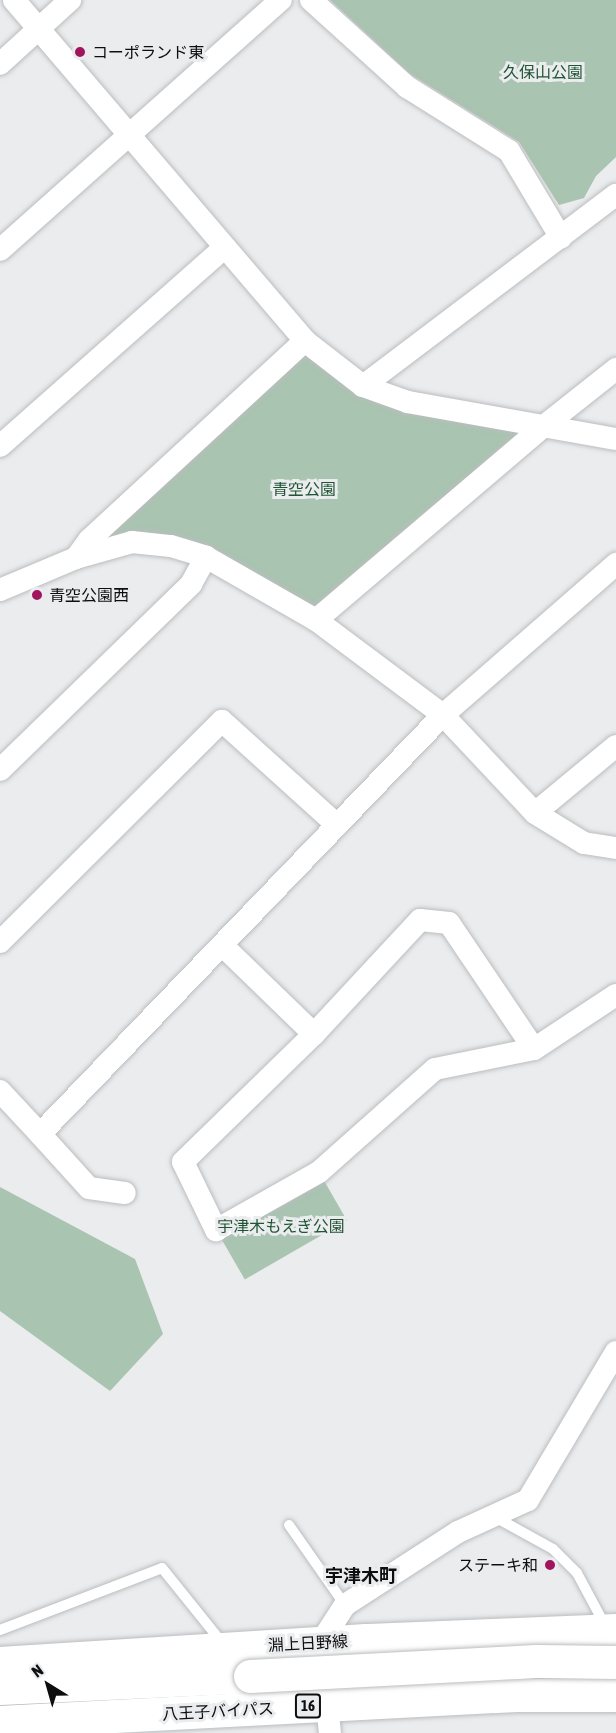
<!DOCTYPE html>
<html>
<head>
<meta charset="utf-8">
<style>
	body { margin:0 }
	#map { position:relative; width:616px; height:1733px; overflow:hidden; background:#eaecee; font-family:"Asap Condensed","Noto Sans JP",sans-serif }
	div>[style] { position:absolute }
	.green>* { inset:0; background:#a9c4b1; transform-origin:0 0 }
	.roads { filter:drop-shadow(0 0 2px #bbbdbf) drop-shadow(0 0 2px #bbbdbf) }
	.service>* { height:10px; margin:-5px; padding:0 5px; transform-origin:5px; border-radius:5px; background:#fff }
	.minor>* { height:22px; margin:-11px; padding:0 11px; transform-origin:11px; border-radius:11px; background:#fff }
	.secondary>* { height:32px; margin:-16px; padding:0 16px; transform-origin:16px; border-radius:16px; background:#fff }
	.trunk>* { height:33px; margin:-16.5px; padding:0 16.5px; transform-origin:16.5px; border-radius:16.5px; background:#fff }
	.bridges { filter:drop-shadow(0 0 2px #bbbdbf) drop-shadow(0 0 2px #bbbdbf) }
	.trunk-bridge>* { height:33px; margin:-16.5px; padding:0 16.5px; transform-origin:16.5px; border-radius:16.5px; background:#fff }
	.dots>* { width:16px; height:16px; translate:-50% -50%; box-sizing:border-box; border:3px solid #eaecee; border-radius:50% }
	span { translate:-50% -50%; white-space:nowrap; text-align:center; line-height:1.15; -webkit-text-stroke:6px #eaecee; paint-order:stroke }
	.shield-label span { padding:2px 4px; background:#eaecee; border:2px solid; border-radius:4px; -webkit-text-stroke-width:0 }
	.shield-label { font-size:15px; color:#0e0e0f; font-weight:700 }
	.poi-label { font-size:16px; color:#0e0e0f }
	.left { translate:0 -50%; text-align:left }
	.right { translate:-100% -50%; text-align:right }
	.park-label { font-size:16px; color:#205435 }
	.street-label { font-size:16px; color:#0e0e0f }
	.neighbourhood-label { font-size:18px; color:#0e0e0f; font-weight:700 }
	.north { position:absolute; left:18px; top:1655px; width:60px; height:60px; -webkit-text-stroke:4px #eaecee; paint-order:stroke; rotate:323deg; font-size:16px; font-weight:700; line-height:24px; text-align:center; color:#0e0e0f }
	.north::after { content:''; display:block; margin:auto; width:21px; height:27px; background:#0e0e0f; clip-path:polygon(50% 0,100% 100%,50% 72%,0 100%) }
</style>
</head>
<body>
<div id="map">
	<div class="green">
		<div style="clip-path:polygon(330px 0,616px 0,616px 157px,596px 176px,584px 198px,559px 205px,519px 142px,410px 74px)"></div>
		<div style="clip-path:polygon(305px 341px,363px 386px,544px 426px,316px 620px,206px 557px,89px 540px)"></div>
		<div style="left:319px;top:1172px;width:56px;height:118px;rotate:60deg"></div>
		<div style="clip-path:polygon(0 1187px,135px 1259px,163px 1334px,110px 1391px,0 1311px)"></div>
	</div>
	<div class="roads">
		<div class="service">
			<div style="left:495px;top:1517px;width:66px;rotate:28.9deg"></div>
			<div style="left:553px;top:1549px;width:34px;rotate:45deg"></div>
			<div style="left:577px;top:1573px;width:61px;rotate:61.8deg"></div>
			<div style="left:289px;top:1525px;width:98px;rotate:55deg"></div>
			<div style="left:0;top:1630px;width:173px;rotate:-20.9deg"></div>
			<div style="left:162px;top:1568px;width:99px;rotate:51.2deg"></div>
		</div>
		<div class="minor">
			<div style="left:14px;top:0;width:448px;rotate:49.5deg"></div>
			<div style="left:305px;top:341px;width:73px;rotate:37.8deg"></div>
			<div style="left:363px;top:386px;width:48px;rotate:19.6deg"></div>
			<div style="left:408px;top:402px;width:211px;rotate:10.1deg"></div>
			<div style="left:311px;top:0;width:130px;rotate:42.2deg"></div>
			<div style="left:407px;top:87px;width:120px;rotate:32.1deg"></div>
			<div style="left:509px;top:151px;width:101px;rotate:59.1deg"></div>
			<div style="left:0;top:64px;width:95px;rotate:-42.4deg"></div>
			<div style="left:0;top:250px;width:376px;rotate:-41.7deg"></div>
			<div style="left:363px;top:386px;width:317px;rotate:-37.1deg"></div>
			<div style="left:0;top:446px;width:300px;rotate:-41.5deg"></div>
			<div style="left:76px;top:558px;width:22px;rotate:-54deg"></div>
			<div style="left:89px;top:540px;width:294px;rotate:-42.7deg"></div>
			<div style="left:0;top:590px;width:82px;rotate:-22.8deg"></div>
			<div style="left:76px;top:558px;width:58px;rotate:-15.9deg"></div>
			<div style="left:132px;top:542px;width:39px;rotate:6deg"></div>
			<div style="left:171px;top:546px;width:37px;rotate:17deg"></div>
			<div style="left:206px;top:557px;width:127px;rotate:29.8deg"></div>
			<div style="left:316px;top:620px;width:159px;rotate:36.8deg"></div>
			<div style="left:443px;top:715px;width:134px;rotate:46.8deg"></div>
			<div style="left:535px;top:813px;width:57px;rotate:31.5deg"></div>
			<div style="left:584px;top:843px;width:32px;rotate:9deg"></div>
			<div style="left:316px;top:620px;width:299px;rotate:-40.4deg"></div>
			<div style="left:544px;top:426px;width:92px;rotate:-38.4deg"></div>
			<div style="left:0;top:770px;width:267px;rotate:-44.2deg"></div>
			<div style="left:191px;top:584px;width:31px;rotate:-61deg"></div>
			<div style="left:535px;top:813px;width:105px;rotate:-39.6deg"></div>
			<div style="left:0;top:942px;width:313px;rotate:-44.9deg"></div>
			<div style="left:222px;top:721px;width:155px;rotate:42.1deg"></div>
			<div style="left:222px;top:945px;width:128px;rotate:44.1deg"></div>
			<div style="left:534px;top:1049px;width:152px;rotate:-124deg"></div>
			<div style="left:449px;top:923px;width:29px;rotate:-174deg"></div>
			<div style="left:420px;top:920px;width:156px;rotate:132.9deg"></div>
			<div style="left:314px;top:1034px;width:183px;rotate:135.7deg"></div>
			<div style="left:183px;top:1162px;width:76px;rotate:64.1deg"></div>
			<div style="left:216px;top:1230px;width:118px;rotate:-29.4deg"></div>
			<div style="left:319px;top:1172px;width:155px;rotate:-41.6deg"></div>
			<div style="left:435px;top:1069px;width:101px;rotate:-11.4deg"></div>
			<div style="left:534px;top:1049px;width:98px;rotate:-33.4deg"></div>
			<div style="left:0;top:1091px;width:59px;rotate:47.1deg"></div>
			<div style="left:40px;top:1134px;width:581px;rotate:-46.12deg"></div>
			<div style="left:443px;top:715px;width:230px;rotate:-41.1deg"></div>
			<div style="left:40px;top:1134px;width:73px;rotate:47.8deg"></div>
			<div style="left:89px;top:1188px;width:36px;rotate:8deg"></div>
			<div style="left:321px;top:1642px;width:44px;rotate:-57deg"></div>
			<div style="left:345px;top:1605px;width:135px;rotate:-32.9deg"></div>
			<div style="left:458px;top:1532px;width:77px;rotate:-24.6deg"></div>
			<div style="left:528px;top:1500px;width:172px;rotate:-59.3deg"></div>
			<div style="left:327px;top:1705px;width:28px;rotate:84deg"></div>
		</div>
		<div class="secondary">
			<div style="left:0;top:1663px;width:367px;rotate:-3.6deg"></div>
			<div style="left:366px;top:1640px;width:250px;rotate:-2.3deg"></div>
		</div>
		<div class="trunk">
			<div style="left:0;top:1688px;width:250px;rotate:-2.7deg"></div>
			<div style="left:0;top:1722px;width:517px;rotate:-3deg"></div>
			<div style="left:516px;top:1695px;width:100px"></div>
		</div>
	</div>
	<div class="bridges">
		<div class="trunk-bridge">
			<div style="left:250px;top:1676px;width:286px;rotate:-3deg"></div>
			<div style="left:536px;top:1661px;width:80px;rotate:0.7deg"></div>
		</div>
	</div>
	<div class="dots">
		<div style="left:80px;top:52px;background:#a1155f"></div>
		<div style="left:37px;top:595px;background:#a1155f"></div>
		<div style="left:550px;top:1565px;background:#a1155f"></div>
	</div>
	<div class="shield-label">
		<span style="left:308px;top:1706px">16</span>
	</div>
	<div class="poi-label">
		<span class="left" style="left:92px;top:52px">コーポランド東</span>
		<span class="left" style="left:49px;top:595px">青空公園西</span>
		<span class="right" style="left:538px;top:1565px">ステーキ和</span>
	</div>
	<div class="park-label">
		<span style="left:543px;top:72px">久保山公園</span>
		<span style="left:304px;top:489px">青空公園</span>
		<span style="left:281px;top:1226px">宇津木もえぎ公園</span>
	</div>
	<div class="street-label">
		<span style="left:308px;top:1643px;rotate:-3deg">淵上日野線</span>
		<span style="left:218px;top:1711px;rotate:-3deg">八王子バイパス</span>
	</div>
	<div class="neighbourhood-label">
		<span style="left:361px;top:1576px">宇津木町</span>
	</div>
	<div class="north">N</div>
</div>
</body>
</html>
